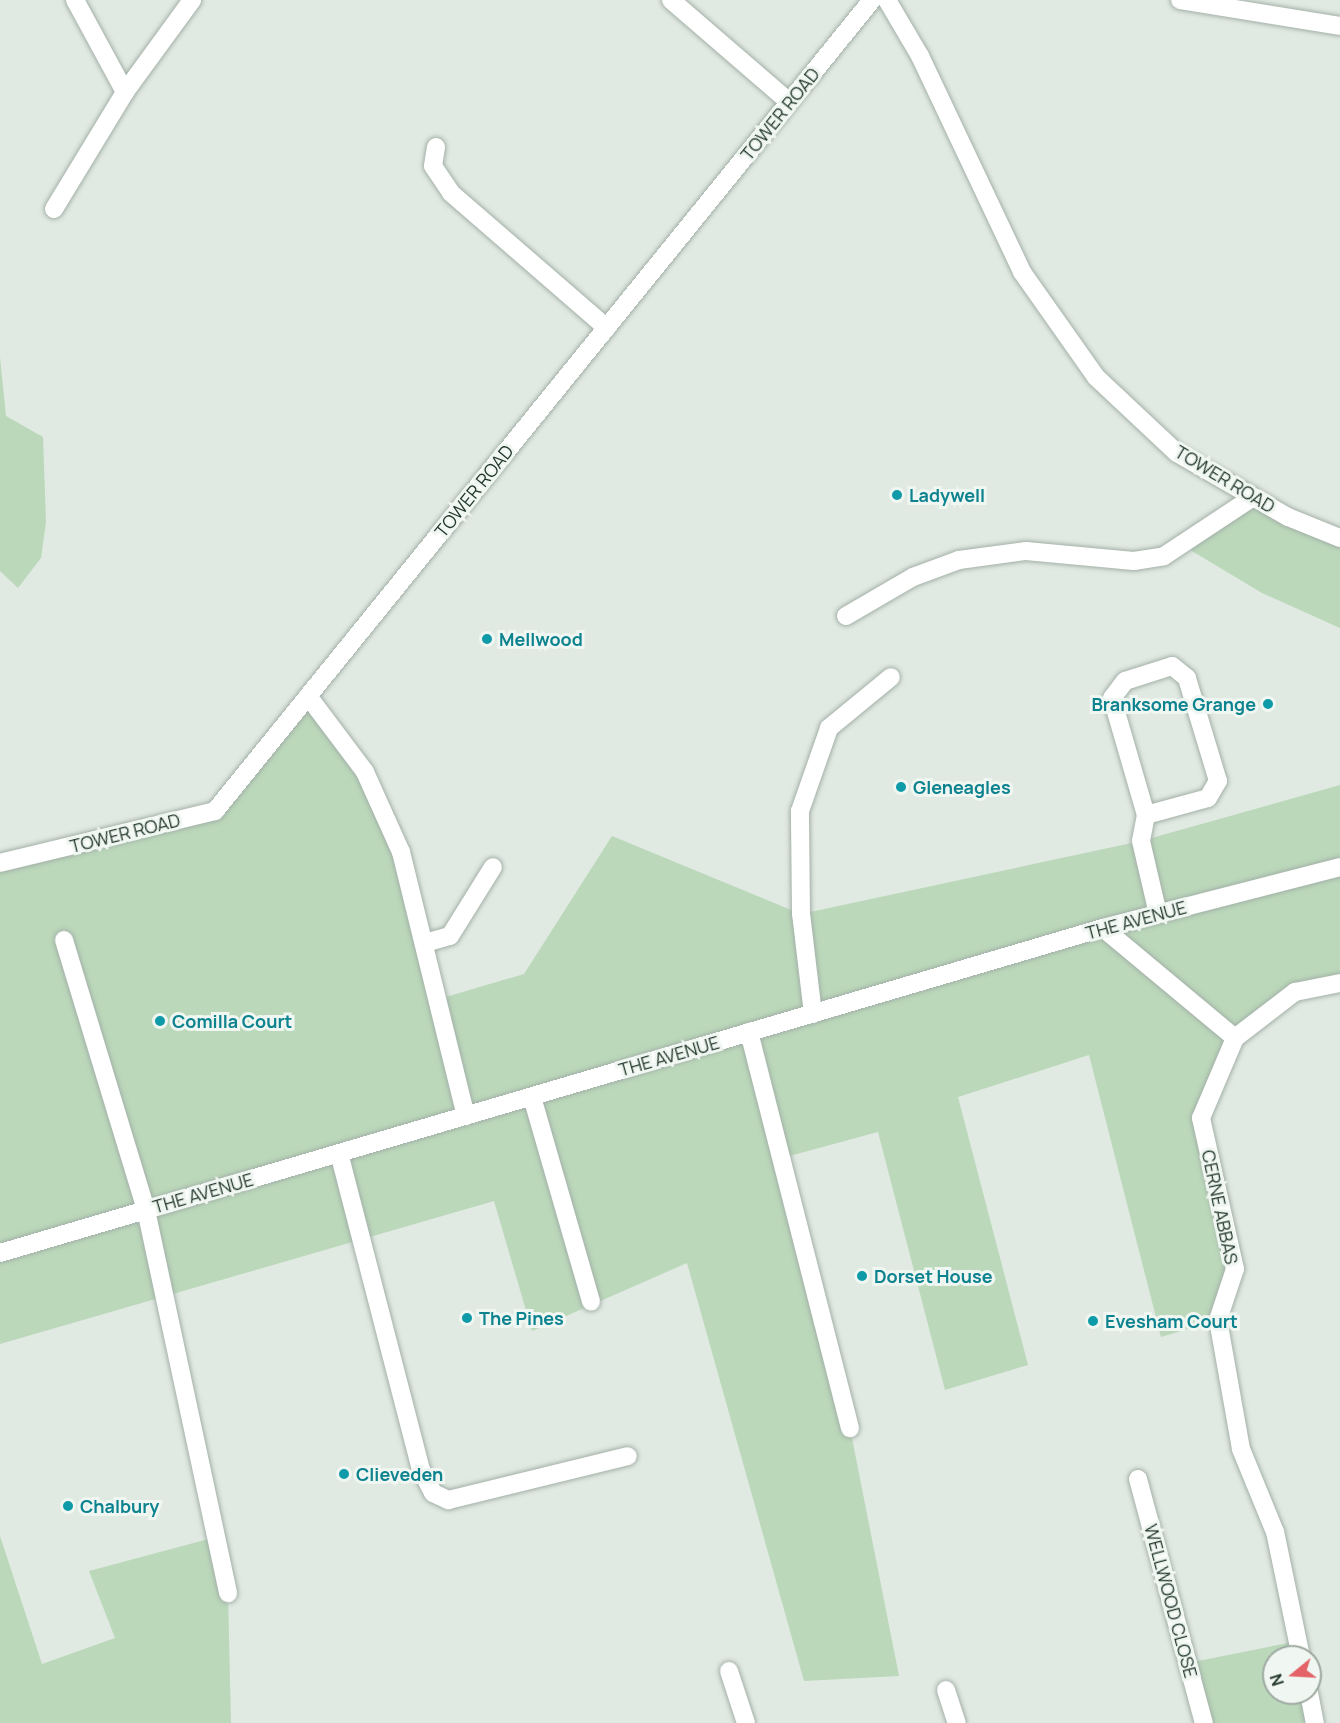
<!DOCTYPE html>
<html>
<head>
<meta charset="utf-8">
<style>
	body { margin:0 }
	#map { position:relative; width:1340px; height:1723px; overflow:hidden; background:#e0e9e2; font-family:Manrope,sans-serif }
	div>[style] { position:absolute }
	.green>* { inset:0; background:#bbd8ba }
	.roads { filter:drop-shadow(0 0 2px #a3b0a8) drop-shadow(0 0 2px #a3b0a8) }
	.service>* { height:18px; margin:-9px; padding:0 9px; transform-origin:9px; border-radius:9px; background:#fff }
	.minor>* { height:18px; margin:-9px; padding:0 9px; transform-origin:9px; border-radius:9px; background:#fff }
	.secondary>* { height:18px; margin:-9px; padding:0 9px; transform-origin:9px; border-radius:9px; background:#fff }
	.dots>* { width:16px; height:16px; translate:-50% -50%; box-sizing:border-box; border:3px solid #f0f6f1; border-radius:50% }
	span { translate:-50% -50%; white-space:nowrap; text-align:center; line-height:1.15; -webkit-text-stroke:6px #f0f6f1; paint-order:stroke }
	.street-label { font-size:18px; color:#22372c }
	.culture-label { font-size:18px; color:#0d838f; font-weight:700 }
	.left { translate:0 -50%; text-align:left }
	.right { translate:-100% -50%; text-align:right }
	.north { position:absolute; left:1262px; top:1645px; width:60px; height:60px; box-sizing:border-box; background:#f0f6f1; border:2px solid #9eaaa2; border-radius:50%; rotate:252deg; font-size:16px; font-weight:700; line-height:24px; text-align:center; color:#22372c }
	.north::after { content:''; display:block; margin:auto; width:21px; height:27px; background:#e46368; clip-path:polygon(50% 0,100% 100%,50% 72%,0 100%) }
</style>
</head>
<body>
<div id="map">
	<div class="green">
		<div style="clip-path:polygon(0 357px,6px 416px,43px 437px,46px 522px,41px 558px,18px 588px,0 571px)"></div>
		<div style="clip-path:polygon(1253px 497px,1340px 538px,1340px 628px,1262px 593px,1182px 545px)"></div>
		<div style="clip-path:polygon(308px 696px,365px 772px,401px 852px,439px 999px,524px 974px,612px 836px,801px 914px,1141px 841px,1340px 785px,1340px 983px,1295px 992px,1236px 1038px,1201px 1117px,1235px 1269px,1218px 1320px,1161px 1337px,1089px 1055px,958px 1097px,1028px 1365px,945px 1390px,878px 1132px,782px 1158px,850px 1428px,899px 1676px,804px 1681px,687px 1263px,532px 1331px,494px 1201px,0 1344px,0 863px,215px 811px)"></div>
		<div style="clip-path:polygon(0 1536px,42px 1664px,115px 1638px,89px 1571px,216px 1537px,228px 1593px,231px 1723px,0 1723px)"></div>
		<div style="clip-path:polygon(1298px 1641px,1301px 1657px,1274px 1657px,1274px 1693px,1309px 1693px,1315px 1723px,1204px 1723px,1188px 1663px)"></div>
	</div>
	<div class="roads">
		<div class="service">
			<div style="left:671px;top:0;width:156px;rotate:40.8deg"></div>
			<div style="left:436px;top:147px;width:19px;rotate:99deg"></div>
			<div style="left:433px;top:166px;width:32px;rotate:56deg"></div>
			<div style="left:451px;top:193px;width:206px;rotate:40.9deg"></div>
			<div style="left:846px;top:616px;width:78px;rotate:-30.2deg"></div>
			<div style="left:913px;top:577px;width:49px;rotate:-20.3deg"></div>
			<div style="left:959px;top:560px;width:68px;rotate:-7.7deg"></div>
			<div style="left:1026px;top:551px;width:108px;rotate:5.3deg"></div>
			<div style="left:1134px;top:561px;width:30px;rotate:-9deg"></div>
			<div style="left:1164px;top:556px;width:107px;rotate:-33.5deg"></div>
			<div style="left:308px;top:696px;width:95px;rotate:53.1deg"></div>
			<div style="left:365px;top:772px;width:88px;rotate:65.8deg"></div>
			<div style="left:401px;top:852px;width:272px;rotate:76.2deg"></div>
			<div style="left:1146px;top:815px;width:64px;rotate:-15.3deg"></div>
			<div style="left:1208px;top:798px;width:20px;rotate:-60deg"></div>
			<div style="left:1218px;top:781px;width:108px;rotate:-106.8deg"></div>
			<div style="left:1187px;top:678px;width:19px;rotate:-141deg"></div>
			<div style="left:1172px;top:666px;width:49px;rotate:162.3deg"></div>
			<div style="left:1125px;top:681px;width:21px;rotate:127deg"></div>
			<div style="left:1112px;top:698px;width:122px;rotate:73.8deg"></div>
			<div style="left:1146px;top:815px;width:26px;rotate:101deg"></div>
			<div style="left:1141px;top:841px;width:75px;rotate:76.9deg"></div>
			<div style="left:1103px;top:928px;width:172px;rotate:39.8deg"></div>
			<div style="left:64px;top:940px;width:282px;rotate:73.1deg"></div>
			<div style="left:146px;top:1210px;width:392px;rotate:77.9deg"></div>
			<div style="left:425px;top:943px;width:26px;rotate:-16deg"></div>
			<div style="left:450px;top:936px;width:81px;rotate:-58.1deg"></div>
			<div style="left:813px;top:1014px;width:101px;rotate:-96.8deg"></div>
			<div style="left:801px;top:914px;width:103px;rotate:-90.6deg"></div>
			<div style="left:800px;top:811px;width:88px;rotate:-70.7deg"></div>
			<div style="left:829px;top:728px;width:80px;rotate:-39.4deg"></div>
			<div style="left:749px;top:1032px;width:409px;rotate:75.7deg"></div>
			<div style="left:532px;top:1097px;width:213px;rotate:73.9deg"></div>
			<div style="left:339px;top:1153px;width:327px;rotate:75.5deg"></div>
			<div style="left:421px;top:1470px;width:26px;rotate:62deg"></div>
			<div style="left:433px;top:1493px;width:17px;rotate:25deg"></div>
			<div style="left:448px;top:1500px;width:185px;rotate:-13.7deg"></div>
			<div style="left:1301px;top:1657px;width:128px;rotate:-101.7deg"></div>
			<div style="left:1275px;top:1532px;width:90px;rotate:-112.3deg"></div>
			<div style="left:1241px;top:1449px;width:131px;rotate:-100.1deg"></div>
			<div style="left:1218px;top:1320px;width:54px;rotate:-71.6deg"></div>
			<div style="left:1235px;top:1269px;width:155px;rotate:-102.7deg"></div>
			<div style="left:1201px;top:1118px;width:87px;rotate:-67deg"></div>
			<div style="left:1235px;top:1038px;width:76px;rotate:-37.5deg"></div>
			<div style="left:1295px;top:992px;width:46px;rotate:-11.3deg"></div>
			<div style="left:729px;top:1671px;width:55px;rotate:71.9deg"></div>
			<div style="left:946px;top:1690px;width:35px;rotate:72deg"></div>
			<div style="left:1309px;top:1693px;width:31px;rotate:79deg"></div>
		</div>
		<div class="minor">
			<div style="left:75px;top:0;width:105px;rotate:61.5deg"></div>
			<div style="left:887px;top:0;width:65px;rotate:59.5deg"></div>
			<div style="left:920px;top:56px;width:239px;rotate:64.7deg"></div>
			<div style="left:1022px;top:272px;width:128px;rotate:54.8deg"></div>
			<div style="left:1096px;top:377px;width:111px;rotate:43.2deg"></div>
			<div style="left:1177px;top:453px;width:128px;rotate:30deg"></div>
			<div style="left:1288px;top:517px;width:56px;rotate:22deg"></div>
			<div style="left:1180px;top:0;width:162px;rotate:9.2deg"></div>
			<div style="left:54px;top:209px;width:137px;rotate:-58.7deg"></div>
			<div style="left:125px;top:92px;width:114px;rotate:-53.9deg"></div>
			<div style="left:0;top:863px;width:221px;rotate:-13.6deg"></div>
			<div style="left:215px;top:811px;width:1044px;rotate:-50.99deg"></div>
			<div style="left:1138px;top:1479px;width:253px;rotate:74.9deg"></div>
		</div>
		<div class="secondary">
			<div style="left:0;top:1253px;width:1150px;rotate:-16.42deg"></div>
			<div style="left:1103px;top:928px;width:245px;rotate:-14.4deg"></div>
		</div>
	</div>
	<div class="dots">
		<div style="left:897px;top:495px;background:#0f9aa8"></div>
		<div style="left:487px;top:639px;background:#0f9aa8"></div>
		<div style="left:1268px;top:704px;background:#0f9aa8"></div>
		<div style="left:901px;top:787px;background:#0f9aa8"></div>
		<div style="left:160px;top:1021px;background:#0f9aa8"></div>
		<div style="left:862px;top:1276px;background:#0f9aa8"></div>
		<div style="left:467px;top:1318px;background:#0f9aa8"></div>
		<div style="left:1093px;top:1321px;background:#0f9aa8"></div>
		<div style="left:344px;top:1474px;background:#0f9aa8"></div>
		<div style="left:68px;top:1506px;background:#0f9aa8"></div>
	</div>
	<div class="street-label">
		<span style="left:780px;top:114px;rotate:-51deg">TOWER ROAD</span>
		<span style="left:1225px;top:479px;rotate:31deg">TOWER ROAD</span>
		<span style="left:474px;top:491px;rotate:-51deg">TOWER ROAD</span>
		<span style="left:125px;top:833px;rotate:-14deg">TOWER ROAD</span>
		<span style="left:1136px;top:920px;rotate:-15deg">THE AVENUE</span>
		<span style="left:669px;top:1056px;rotate:-16deg">THE AVENUE</span>
		<span style="left:203px;top:1193px;rotate:-16deg">THE AVENUE</span>
		<span style="left:1220px;top:1207px;rotate:78deg">CERNE ABBAS</span>
		<span style="left:1171px;top:1601px;rotate:75deg">WELLWOOD CLOSE</span>
	</div>
	<div class="culture-label">
		<span class="left" style="left:909px;top:495px">Ladywell</span>
		<span class="left" style="left:499px;top:639px">Mellwood</span>
		<span class="right" style="left:1256px;top:704px">Branksome Grange</span>
		<span class="left" style="left:913px;top:787px">Gleneagles</span>
		<span class="left" style="left:172px;top:1021px">Comilla Court</span>
		<span class="left" style="left:874px;top:1276px">Dorset House</span>
		<span class="left" style="left:479px;top:1318px">The Pines</span>
		<span class="left" style="left:1105px;top:1321px">Evesham Court</span>
		<span class="left" style="left:356px;top:1474px">Clieveden</span>
		<span class="left" style="left:80px;top:1506px">Chalbury</span>
	</div>
	<div class="north">N</div>
</div>
</body>
</html>
